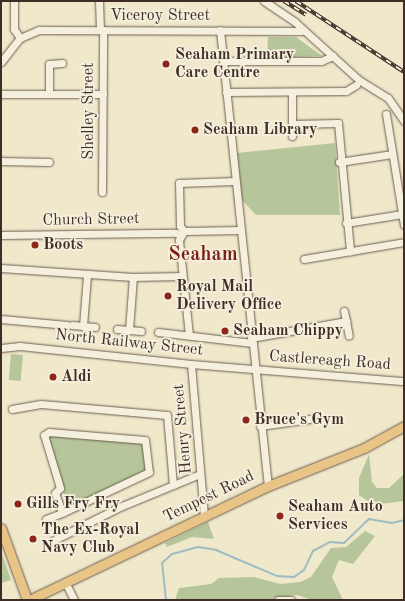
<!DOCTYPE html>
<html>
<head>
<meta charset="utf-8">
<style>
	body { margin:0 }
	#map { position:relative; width:405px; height:601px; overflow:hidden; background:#f0e8cb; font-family:"Old Standard TT",serif }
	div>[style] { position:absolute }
	.green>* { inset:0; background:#b6c69a; transform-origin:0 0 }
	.stream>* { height:2px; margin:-1px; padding:0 1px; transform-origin:1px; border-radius:1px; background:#9fbdc1 }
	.roads { filter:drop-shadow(0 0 1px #6b5c50) drop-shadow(0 0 1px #6b5c50) }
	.minor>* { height:7px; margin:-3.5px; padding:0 3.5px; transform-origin:3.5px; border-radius:3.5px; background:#f5f0dd }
	.major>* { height:9px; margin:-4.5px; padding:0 4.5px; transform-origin:4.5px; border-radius:4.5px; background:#e8c486 }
	.rail>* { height:3.5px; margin-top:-1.75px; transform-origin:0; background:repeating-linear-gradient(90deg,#f5f0dd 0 6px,#3f2d27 0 12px); box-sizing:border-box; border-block:1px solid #3f2d27 }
	.dots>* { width:11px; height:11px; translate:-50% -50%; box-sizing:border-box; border:2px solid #f5f0dd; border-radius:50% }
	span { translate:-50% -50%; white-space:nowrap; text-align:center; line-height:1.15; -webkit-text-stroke:3.5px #f5f0dd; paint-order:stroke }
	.street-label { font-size:16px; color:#3f2d27 }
	.poi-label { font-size:16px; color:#3f2d27; font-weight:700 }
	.left { translate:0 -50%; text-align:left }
	.district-label { font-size:20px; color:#7a1f14; font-weight:700 }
	.frame { position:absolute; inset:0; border:2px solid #3f2d27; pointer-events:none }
</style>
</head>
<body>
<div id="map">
	<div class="green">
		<div style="clip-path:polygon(268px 37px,296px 37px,322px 56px,267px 58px)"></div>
		<div style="clip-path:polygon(335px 143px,340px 215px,256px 215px,242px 200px,237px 153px)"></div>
		<div style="left:11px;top:354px;width:12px;height:26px;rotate:5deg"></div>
		<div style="clip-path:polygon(46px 435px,142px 442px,148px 470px,68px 507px)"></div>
		<div style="clip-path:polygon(369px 454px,372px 482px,377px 488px,389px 488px,404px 474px,404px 501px,373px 505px,359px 495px,359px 478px)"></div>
		<div style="clip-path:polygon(208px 522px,214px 539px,192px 537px,167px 547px,165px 543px)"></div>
		<div style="clip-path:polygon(365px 531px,375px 536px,353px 564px,339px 560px,332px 577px,343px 600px,312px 600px,297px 595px,266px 600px,175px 600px,179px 588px,211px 584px,219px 578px,254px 577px,280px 584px,300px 582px,311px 577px,331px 548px,346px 547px)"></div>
		<div style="clip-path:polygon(1px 551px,11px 580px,1px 583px)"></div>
	</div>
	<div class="stream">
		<div style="left:166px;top:600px;width:37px;rotate:-96deg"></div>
		<div style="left:162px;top:563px;width:13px;rotate:-42deg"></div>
		<div style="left:172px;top:554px;width:27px;rotate:-15deg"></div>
		<div style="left:198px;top:547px;width:18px;rotate:9deg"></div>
		<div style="left:216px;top:550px;width:66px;rotate:23.1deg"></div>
		<div style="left:277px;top:576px;width:17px;rotate:3deg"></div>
		<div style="left:294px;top:577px;width:12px;rotate:-35deg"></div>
		<div style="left:304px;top:570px;width:21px;rotate:-65deg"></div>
		<div style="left:313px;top:551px;width:19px;rotate:-28deg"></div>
		<div style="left:330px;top:542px;width:14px;rotate:4deg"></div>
		<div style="left:344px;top:543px;width:35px;rotate:-44deg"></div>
		<div style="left:369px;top:519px;width:23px;rotate:10deg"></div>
		<div style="left:392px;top:523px;width:12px;rotate:-14deg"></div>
	</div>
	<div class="roads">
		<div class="minor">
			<div style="left:14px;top:1px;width:28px;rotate:90deg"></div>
			<div style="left:14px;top:29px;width:11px;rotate:56deg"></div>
			<div style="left:99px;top:1px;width:29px;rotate:88deg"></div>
			<div style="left:264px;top:1px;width:37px;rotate:34deg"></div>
			<div style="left:295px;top:22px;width:86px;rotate:42.2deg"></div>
			<div style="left:359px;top:80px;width:34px;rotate:32deg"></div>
			<div style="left:388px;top:98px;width:28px;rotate:55deg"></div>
			<div style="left:220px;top:30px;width:459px;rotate:84deg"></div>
			<div style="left:223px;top:61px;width:98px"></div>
			<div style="left:321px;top:61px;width:13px;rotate:-23deg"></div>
			<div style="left:1px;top:62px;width:31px;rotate:-52deg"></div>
			<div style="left:20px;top:38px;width:21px;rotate:-23deg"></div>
			<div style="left:39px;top:30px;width:262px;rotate:0.2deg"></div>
			<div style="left:226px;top:92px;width:120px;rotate:-0.5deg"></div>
			<div style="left:346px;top:91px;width:12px;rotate:-31deg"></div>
			<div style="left:292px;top:92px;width:44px;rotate:90deg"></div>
			<div style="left:1px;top:94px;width:102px"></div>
			<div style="left:49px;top:94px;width:30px;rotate:-90deg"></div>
			<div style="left:49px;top:64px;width:13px;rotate:-4deg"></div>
			<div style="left:386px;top:114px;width:112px;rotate:80.8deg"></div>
			<div style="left:292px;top:124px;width:46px;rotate:-1.2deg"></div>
			<div style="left:338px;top:123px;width:129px;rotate:84.6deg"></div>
			<div style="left:1px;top:161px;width:48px;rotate:1.2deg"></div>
			<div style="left:339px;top:162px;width:54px;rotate:-8.6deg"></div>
			<div style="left:102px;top:192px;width:162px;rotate:-89.6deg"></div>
			<div style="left:346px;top:223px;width:57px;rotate:-9.1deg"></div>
			<div style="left:184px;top:231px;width:6px;rotate:-129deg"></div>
			<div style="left:180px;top:226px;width:43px;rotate:-91.3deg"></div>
			<div style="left:179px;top:183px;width:56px;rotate:-2deg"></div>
			<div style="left:184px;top:231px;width:56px;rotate:-1deg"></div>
			<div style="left:183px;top:233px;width:8px;rotate:120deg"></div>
			<div style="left:179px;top:240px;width:96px;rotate:84deg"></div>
			<div style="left:1px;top:235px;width:175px;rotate:-0.7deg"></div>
			<div style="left:176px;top:233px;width:4px;rotate:27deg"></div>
			<div style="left:304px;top:259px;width:101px;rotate:-9.6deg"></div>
			<div style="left:1px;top:268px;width:132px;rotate:3.9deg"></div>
			<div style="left:133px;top:277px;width:49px;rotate:-1.2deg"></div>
			<div style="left:344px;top:311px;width:25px;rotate:79deg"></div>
			<div style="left:1px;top:319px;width:66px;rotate:5.2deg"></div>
			<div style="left:72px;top:325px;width:23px;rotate:5deg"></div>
			<div style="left:83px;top:326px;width:51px;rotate:-85.5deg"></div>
			<div style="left:117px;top:329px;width:24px;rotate:5deg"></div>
			<div style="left:129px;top:330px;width:53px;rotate:-85.7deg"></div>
			<div style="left:158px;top:332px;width:95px;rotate:6.7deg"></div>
			<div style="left:251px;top:338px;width:97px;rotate:-10.1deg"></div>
			<div style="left:1px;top:348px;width:19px;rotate:-6deg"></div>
			<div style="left:20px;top:346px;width:172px;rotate:6deg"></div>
			<div style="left:191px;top:364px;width:214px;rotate:4.6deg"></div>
			<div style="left:191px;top:364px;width:153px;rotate:85.1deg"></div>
			<div style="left:12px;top:409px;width:29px;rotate:-10deg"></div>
			<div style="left:41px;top:404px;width:126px;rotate:5deg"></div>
			<div style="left:167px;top:415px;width:70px;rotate:85.1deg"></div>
			<div style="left:260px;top:426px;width:50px;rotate:-8deg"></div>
			<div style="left:49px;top:432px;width:96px;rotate:4.8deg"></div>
			<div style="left:145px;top:440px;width:32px;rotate:83deg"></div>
			<div style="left:149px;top:472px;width:96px;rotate:154.8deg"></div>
			<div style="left:62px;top:513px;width:21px;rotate:-109deg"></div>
			<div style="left:55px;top:493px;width:7px;rotate:-45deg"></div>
			<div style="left:60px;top:488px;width:7px;rotate:-106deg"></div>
			<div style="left:58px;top:481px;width:48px;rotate:-106.9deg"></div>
			<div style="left:44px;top:435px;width:6px;rotate:-31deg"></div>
			<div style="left:46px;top:519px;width:17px;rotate:-21deg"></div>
			<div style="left:54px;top:540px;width:76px;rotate:-26.6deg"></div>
			<div style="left:122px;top:506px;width:84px;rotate:-22.3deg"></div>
			<div style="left:65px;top:582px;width:20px;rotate:63deg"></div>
			<div style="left:278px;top:600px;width:13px"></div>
		</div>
		<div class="major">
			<div style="left:1px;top:528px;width:77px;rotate:70.1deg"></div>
			<div style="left:29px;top:600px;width:265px;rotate:-25.5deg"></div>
			<div style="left:268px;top:486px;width:103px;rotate:-21.6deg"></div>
			<div style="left:364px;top:448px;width:46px;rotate:-28.8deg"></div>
		</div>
	</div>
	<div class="rail">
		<div style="left:284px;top:1px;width:26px;rotate:32deg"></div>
		<div style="left:296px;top:1px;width:129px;rotate:33.3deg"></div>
	</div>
	<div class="dots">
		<div style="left:166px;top:64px;background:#8f2418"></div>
		<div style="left:195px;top:130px;background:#8f2418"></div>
		<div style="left:35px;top:245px;background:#8f2418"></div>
		<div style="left:168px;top:296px;background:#8f2418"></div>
		<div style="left:225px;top:331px;background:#8f2418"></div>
		<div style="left:53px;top:377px;background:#8f2418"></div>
		<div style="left:246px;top:420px;background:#8f2418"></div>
		<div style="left:18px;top:504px;background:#8f2418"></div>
		<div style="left:280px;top:516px;background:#8f2418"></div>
		<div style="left:33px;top:539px;background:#8f2418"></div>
	</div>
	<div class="street-label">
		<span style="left:160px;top:16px">Viceroy Street</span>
		<span style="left:89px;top:111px;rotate:-90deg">Shelley Street</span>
		<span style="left:91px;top:220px;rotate:-1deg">Church Street</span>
		<span style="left:129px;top:343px;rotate:6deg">North Railway Street</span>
		<span style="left:330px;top:361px;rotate:4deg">Castlereagh Road</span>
		<span style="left:183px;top:429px;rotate:-95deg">Henry Street</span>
		<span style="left:209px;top:497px;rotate:-26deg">Tempest Road</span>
	</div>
	<div class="poi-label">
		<span class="left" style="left:175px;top:64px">Seaham Primary<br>Care Centre</span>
		<span class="left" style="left:203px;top:130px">Seaham Library</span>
		<span class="left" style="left:43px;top:245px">Boots</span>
		<span class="left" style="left:176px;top:296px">Royal Mail<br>Delivery Office</span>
		<span class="left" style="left:233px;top:331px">Seaham Chippy</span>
		<span class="left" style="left:61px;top:377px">Aldi</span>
		<span class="left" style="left:254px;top:420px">Bruce's Gym</span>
		<span class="left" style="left:26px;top:504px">Gills Fry Fry</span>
		<span class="left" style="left:288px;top:516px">Seaham Auto<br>Services</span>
		<span class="left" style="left:41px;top:539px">The Ex-Royal<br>Navy Club</span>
	</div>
	<div class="district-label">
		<span style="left:203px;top:255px">Seaham</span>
	</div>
	<div class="frame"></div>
</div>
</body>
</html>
